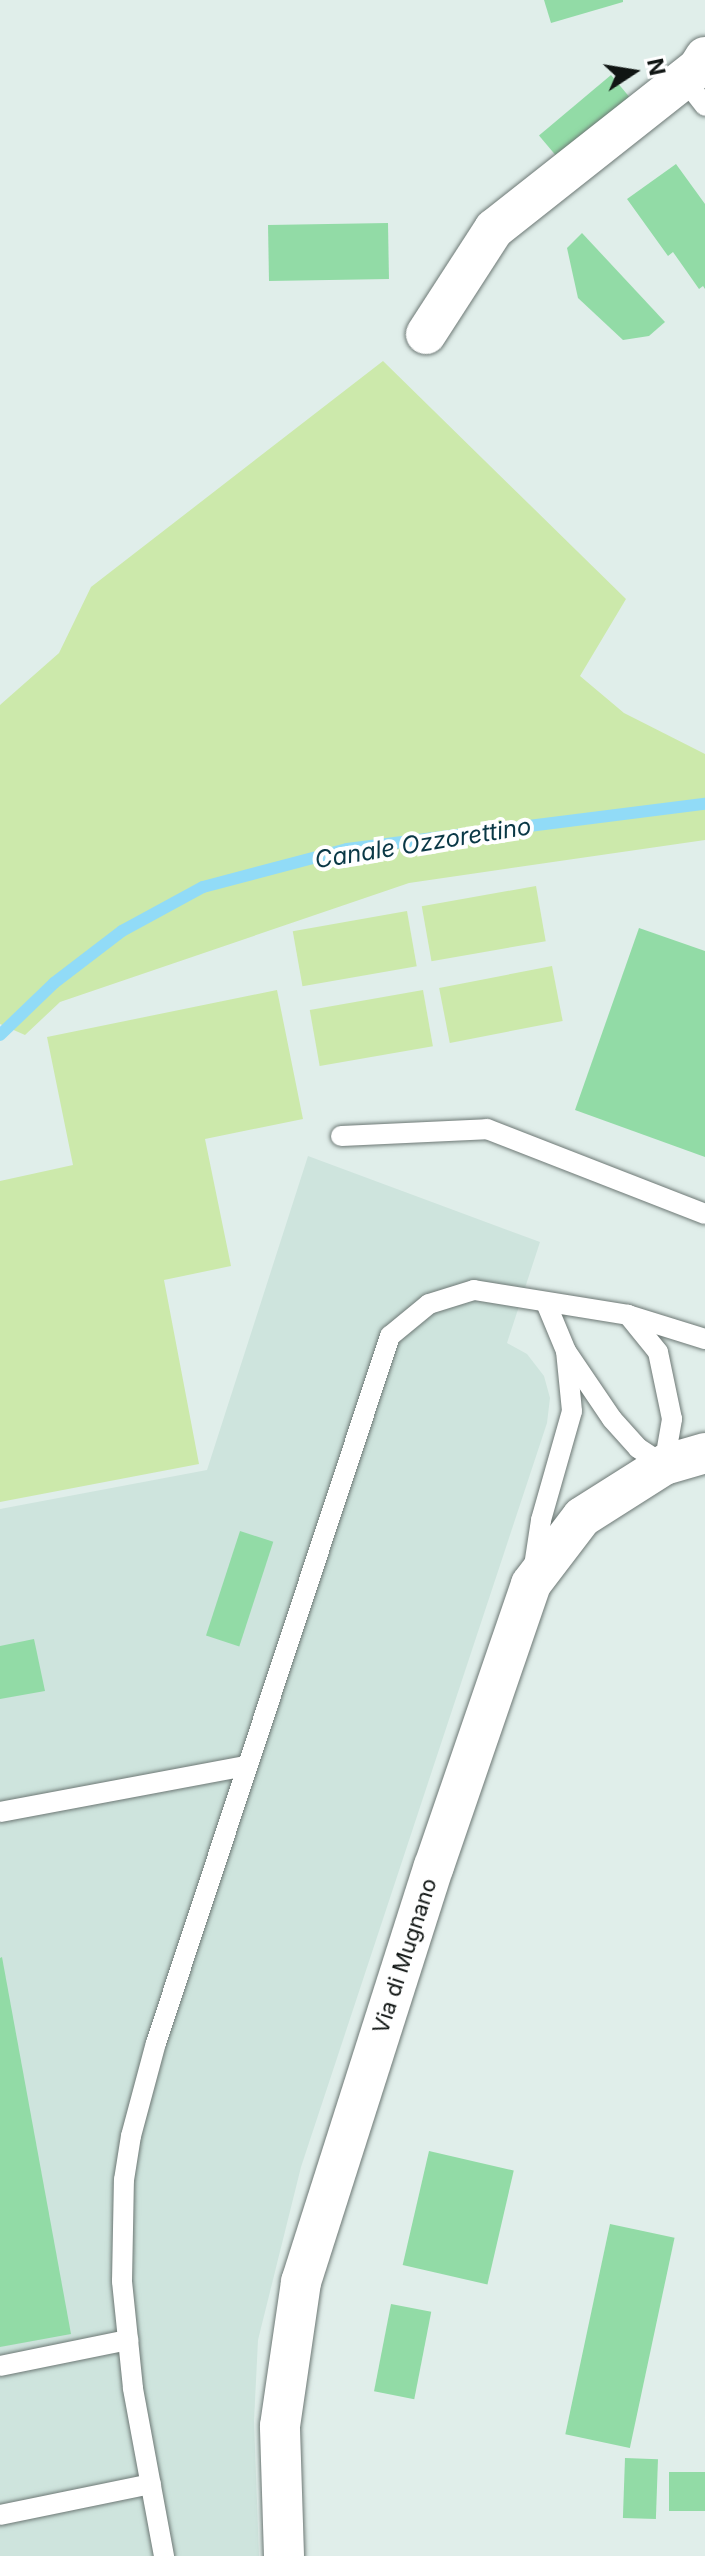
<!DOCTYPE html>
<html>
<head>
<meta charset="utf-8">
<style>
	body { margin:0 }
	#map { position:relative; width:705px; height:2556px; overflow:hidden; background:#e0eeea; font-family:Inter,sans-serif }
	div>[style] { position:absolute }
	.built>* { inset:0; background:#cee4dd }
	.green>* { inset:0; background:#cce9ab; transform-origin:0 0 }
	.stream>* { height:12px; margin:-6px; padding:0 6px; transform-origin:6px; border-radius:6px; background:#91dbf7 }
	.building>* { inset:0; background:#92dba6; transform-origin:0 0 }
	.roads { filter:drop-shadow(0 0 2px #6d7875) drop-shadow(0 0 2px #6d7875) }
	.service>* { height:20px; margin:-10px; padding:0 10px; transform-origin:10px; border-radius:10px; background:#fff }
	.minor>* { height:40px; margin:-20px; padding:0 20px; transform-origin:20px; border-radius:20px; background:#fff }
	span { translate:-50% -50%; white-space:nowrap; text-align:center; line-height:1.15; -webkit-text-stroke:8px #fff; paint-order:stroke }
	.street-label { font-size:22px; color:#101513 }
	.water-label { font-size:24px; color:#0a3846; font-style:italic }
	.north { position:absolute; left:593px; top:32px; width:80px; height:80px; -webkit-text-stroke:6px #fff; paint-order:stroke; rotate:78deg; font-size:22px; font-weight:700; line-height:32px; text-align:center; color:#101513 }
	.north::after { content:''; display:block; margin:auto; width:28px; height:36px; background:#101513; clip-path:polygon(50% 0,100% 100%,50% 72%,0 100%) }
</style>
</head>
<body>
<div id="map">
	<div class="built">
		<div style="clip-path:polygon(308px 1156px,540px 1242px,507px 1343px,527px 1354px,544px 1376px,550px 1398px,547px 1423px,301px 2167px,258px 2340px,254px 2421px,259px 2556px,0 2556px,0 1509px,207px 1470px)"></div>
	</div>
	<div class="green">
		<div style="clip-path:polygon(383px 361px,626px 599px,580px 676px,624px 713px,705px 754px,705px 840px,409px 883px,60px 1002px,25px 1035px,0 1024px,0 705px,59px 653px,91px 587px)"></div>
		<div style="left:536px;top:886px;width:56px;height:116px;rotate:80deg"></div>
		<div style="left:407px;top:911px;width:56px;height:116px;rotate:80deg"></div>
		<div style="left:552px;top:966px;width:56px;height:115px;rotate:79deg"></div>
		<div style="clip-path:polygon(277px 990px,303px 1119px,205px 1139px,231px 1266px,164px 1280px,199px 1464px,0 1502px,0 1181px,73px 1165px,47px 1037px)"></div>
		<div style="left:423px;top:990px;width:57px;height:115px;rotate:80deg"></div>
	</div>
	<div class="stream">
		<div style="left:0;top:1035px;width:75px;rotate:-43.9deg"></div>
		<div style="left:54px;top:983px;width:86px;rotate:-37.4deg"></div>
		<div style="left:122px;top:931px;width:92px;rotate:-28.5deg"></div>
		<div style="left:203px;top:887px;width:149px;rotate:-14.8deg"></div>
		<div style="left:347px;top:849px;width:361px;rotate:-7.2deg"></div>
	</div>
	<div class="building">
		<div style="clip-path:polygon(544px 0,623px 0,623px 2px,551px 23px)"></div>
		<div style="left:611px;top:75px;width:40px;height:94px;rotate:50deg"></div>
		<div style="clip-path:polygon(676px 164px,705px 204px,705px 289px,703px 286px,699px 289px,673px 252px,668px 256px,627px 199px)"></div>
		<div style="left:388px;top:223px;width:56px;height:120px;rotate:89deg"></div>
		<div style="clip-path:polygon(582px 233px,665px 322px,649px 336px,623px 340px,578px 298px,567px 248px)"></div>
		<div style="clip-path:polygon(639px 928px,705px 951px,705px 1157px,575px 1110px)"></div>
		<div style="left:240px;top:1531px;width:35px;height:110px;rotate:18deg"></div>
		<div style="clip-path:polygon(34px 1639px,45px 1691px,0 1699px,0 1646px)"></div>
		<div style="clip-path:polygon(2px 1957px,71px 2334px,0 2347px,0 1958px)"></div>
		<div style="left:429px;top:2151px;width:87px;height:117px;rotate:13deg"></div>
		<div style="left:610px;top:2224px;width:66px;height:215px;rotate:12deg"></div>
		<div style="left:391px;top:2304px;width:41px;height:89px;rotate:11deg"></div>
		<div style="left:625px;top:2458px;width:33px;height:60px;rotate:2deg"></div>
		<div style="left:705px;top:2472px;width:39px;height:36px;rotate:90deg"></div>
	</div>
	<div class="roads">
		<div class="service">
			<div style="left:684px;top:79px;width:34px;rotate:52deg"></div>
			<div style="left:341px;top:1136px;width:146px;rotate:-2.7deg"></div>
			<div style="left:487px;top:1129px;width:234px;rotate:21.3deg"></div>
			<div style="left:566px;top:1351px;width:82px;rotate:55.9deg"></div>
			<div style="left:612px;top:1419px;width:39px;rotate:48deg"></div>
			<div style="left:638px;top:1448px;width:31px;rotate:33deg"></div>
			<div style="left:664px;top:1465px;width:47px;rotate:-80.1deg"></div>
			<div style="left:672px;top:1419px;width:68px;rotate:-101.8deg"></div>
			<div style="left:658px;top:1352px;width:48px;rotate:-129deg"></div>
			<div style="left:534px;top:1566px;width:47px;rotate:-81.3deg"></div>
			<div style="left:541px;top:1520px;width:113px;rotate:-74.1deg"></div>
			<div style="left:572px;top:1411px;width:60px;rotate:-95.7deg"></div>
			<div style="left:566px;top:1351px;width:52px;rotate:-112.6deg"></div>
			<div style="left:0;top:1812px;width:250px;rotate:-10.6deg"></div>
			<div style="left:0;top:2366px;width:131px;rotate:-11.5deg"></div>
			<div style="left:0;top:2515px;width:154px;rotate:-11.6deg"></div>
			<div style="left:164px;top:2556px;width:171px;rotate:-100.5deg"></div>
			<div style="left:133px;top:2388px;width:108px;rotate:-95.9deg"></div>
			<div style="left:122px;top:2281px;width:101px;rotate:-88.9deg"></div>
			<div style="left:124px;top:2180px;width:45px;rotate:-81deg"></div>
			<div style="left:131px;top:2136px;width:96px;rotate:-75deg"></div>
			<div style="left:156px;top:2043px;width:745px;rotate:-71.69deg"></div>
			<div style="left:390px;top:1336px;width:50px;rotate:-39.4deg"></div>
			<div style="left:429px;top:1304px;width:47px;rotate:-17.3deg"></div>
			<div style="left:474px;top:1290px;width:156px;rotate:9.2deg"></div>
			<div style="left:628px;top:1315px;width:81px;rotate:17.3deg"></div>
		</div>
		<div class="minor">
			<div style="left:426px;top:334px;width:125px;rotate:-57.1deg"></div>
			<div style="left:494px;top:229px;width:260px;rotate:-38.3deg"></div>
			<div style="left:698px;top:68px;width:13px;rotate:-58deg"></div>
			<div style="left:284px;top:2556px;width:130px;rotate:-91.8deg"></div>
			<div style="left:280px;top:2426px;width:146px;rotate:-81.7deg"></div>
			<div style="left:301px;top:2282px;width:437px;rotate:-72.3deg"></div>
			<div style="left:434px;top:1866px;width:298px;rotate:-71deg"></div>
			<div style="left:531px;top:1584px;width:84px;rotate:-52.7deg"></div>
			<div style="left:582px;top:1517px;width:97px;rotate:-32.4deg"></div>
			<div style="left:664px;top:1465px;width:43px;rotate:-16.3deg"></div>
		</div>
	</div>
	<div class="street-label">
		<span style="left:405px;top:1956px;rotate:-72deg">Via di Mugnano</span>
	</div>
	<div class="water-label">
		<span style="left:423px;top:843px;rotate:-9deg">Canale Ozzorettino</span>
	</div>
	<div class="north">N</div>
</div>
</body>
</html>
